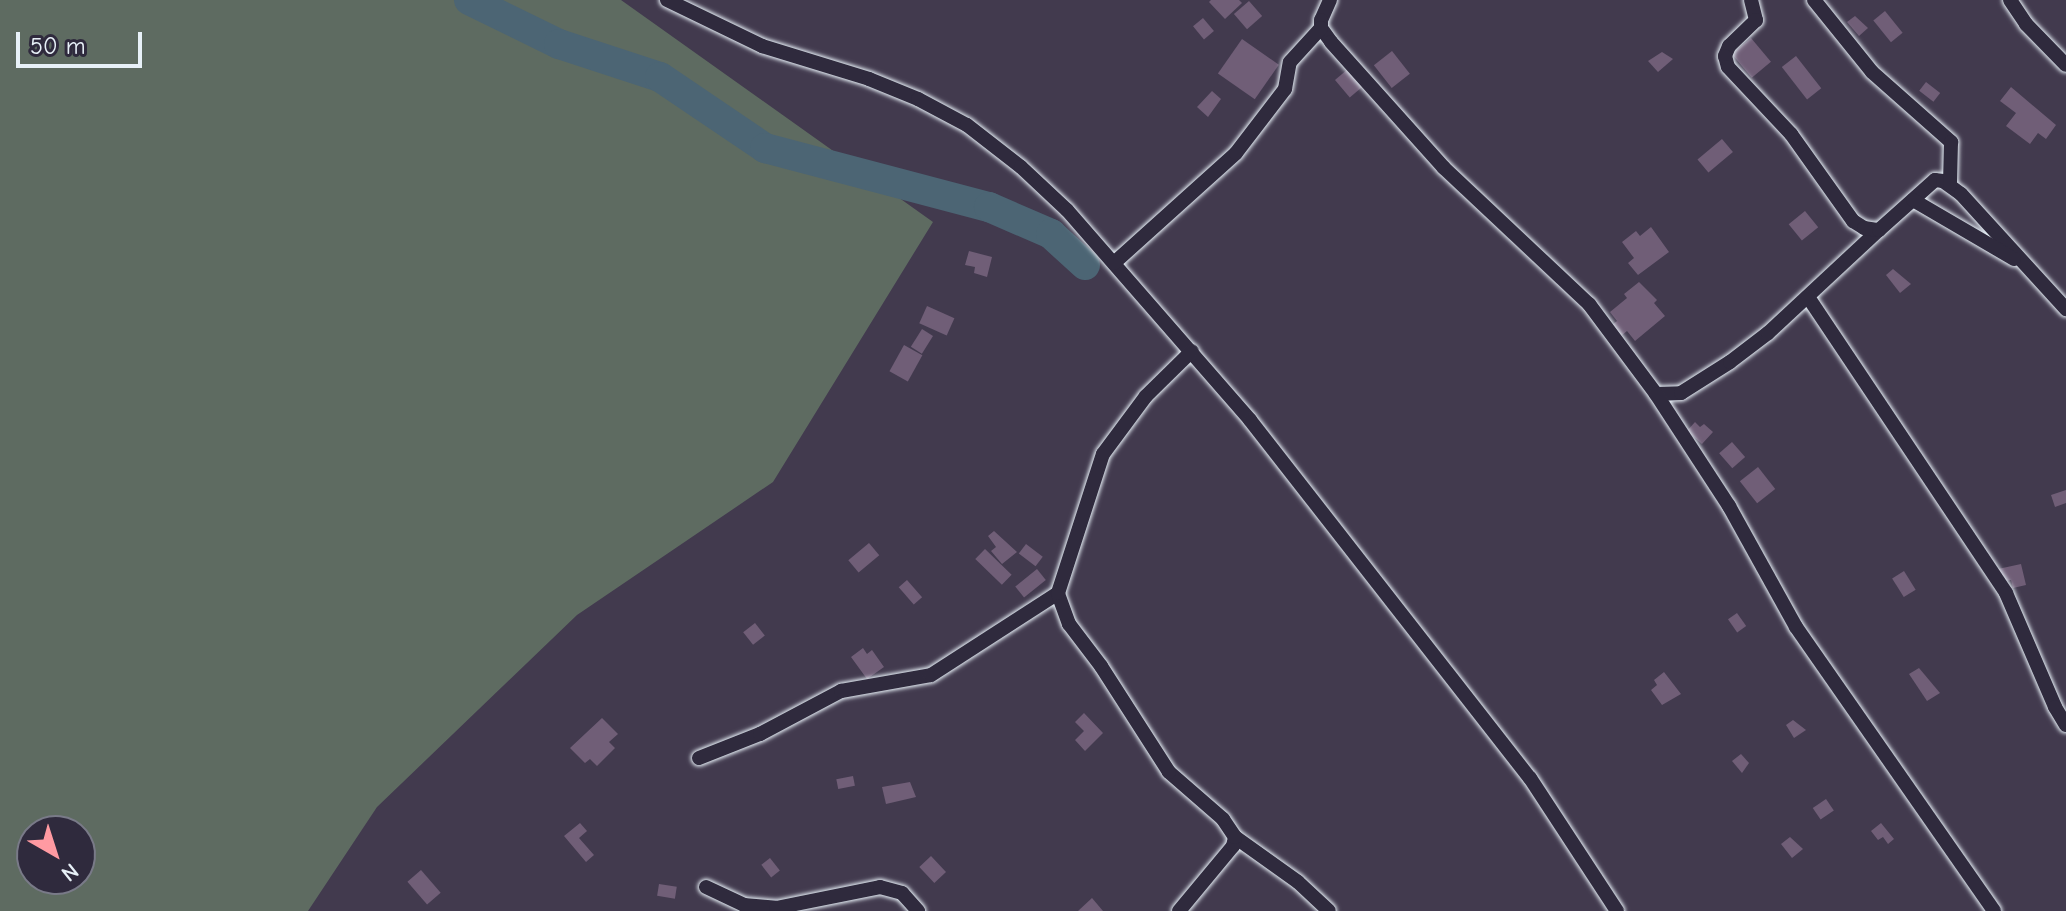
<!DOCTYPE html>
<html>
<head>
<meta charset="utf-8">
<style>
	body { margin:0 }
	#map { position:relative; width:2066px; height:911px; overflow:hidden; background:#423a4e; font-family:"Comic Neue",sans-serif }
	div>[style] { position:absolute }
	.green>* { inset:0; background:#5e6b61 }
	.river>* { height:30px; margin:-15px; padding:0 15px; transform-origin:15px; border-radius:15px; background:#4c6574 }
	.building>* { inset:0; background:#705e77; transform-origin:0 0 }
	.roads { filter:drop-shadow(0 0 2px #e8f1f8) drop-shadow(0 0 2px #e8f1f8) }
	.minor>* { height:14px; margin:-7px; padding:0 7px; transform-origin:7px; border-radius:7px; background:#2f2a3d }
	span { translate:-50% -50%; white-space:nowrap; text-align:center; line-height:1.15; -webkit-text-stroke:6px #2f2a3d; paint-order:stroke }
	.north { position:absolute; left:16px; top:815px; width:80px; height:80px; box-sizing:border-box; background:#2f2a3d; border:2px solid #797a88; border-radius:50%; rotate:141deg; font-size:22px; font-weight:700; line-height:32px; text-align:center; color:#e8f1f8 }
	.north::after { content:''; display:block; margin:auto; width:28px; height:36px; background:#ff9aa2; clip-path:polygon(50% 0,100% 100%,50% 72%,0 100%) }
	.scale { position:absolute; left:16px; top:32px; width:126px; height:36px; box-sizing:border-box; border:4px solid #e8f1f8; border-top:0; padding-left:10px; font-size:24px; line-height:28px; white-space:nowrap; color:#e8f1f8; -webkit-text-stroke:6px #2f2a3d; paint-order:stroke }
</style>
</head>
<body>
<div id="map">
	<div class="green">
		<div style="clip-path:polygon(evenodd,0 0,621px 0,933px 222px,773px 482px,577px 615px,377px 807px,308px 911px,0 911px,0 0,32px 831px,80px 831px,80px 879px,32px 879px,32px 831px)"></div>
	</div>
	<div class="river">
		<div style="left:469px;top:0;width:100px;rotate:26.1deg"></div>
		<div style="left:559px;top:44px;width:106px;rotate:18.1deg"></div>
		<div style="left:660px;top:77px;width:127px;rotate:34.1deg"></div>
		<div style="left:765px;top:148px;width:232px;rotate:14.8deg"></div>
		<div style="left:989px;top:207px;width:68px;rotate:23.5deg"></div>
		<div style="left:1051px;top:234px;width:46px;rotate:42.4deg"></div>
	</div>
	<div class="building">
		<div style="clip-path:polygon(1211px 0,1239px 0,1242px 3px,1225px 19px,1209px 2px)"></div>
		<div style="left:1249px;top:1px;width:20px;height:20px;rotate:49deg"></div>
		<div style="left:1885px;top:11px;width:28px;height:15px;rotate:51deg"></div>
		<div style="clip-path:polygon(1855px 16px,1868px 28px,1859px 36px,1847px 22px)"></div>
		<div style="left:1203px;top:18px;width:17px;height:13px;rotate:50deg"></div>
		<div style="left:1751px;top:38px;width:31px;height:25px;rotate:50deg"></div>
		<div style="left:1242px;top:39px;width:45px;height:42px;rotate:35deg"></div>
		<div style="left:1392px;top:51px;width:29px;height:23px;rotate:52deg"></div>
		<div style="clip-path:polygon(1662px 52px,1673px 59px,1658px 72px,1648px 61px)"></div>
		<div style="left:1796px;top:56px;width:41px;height:18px;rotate:52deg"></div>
		<div style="left:1348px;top:69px;width:23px;height:17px;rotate:50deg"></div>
		<div style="left:1926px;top:82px;width:18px;height:11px;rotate:38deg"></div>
		<div style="clip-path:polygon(2011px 87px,2056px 125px,2046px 139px,2038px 133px,2030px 144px,2006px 126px,2016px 113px,2000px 101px)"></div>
		<div style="clip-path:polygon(1212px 91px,1221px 99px,1208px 117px,1197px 107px)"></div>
		<div style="left:1722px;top:139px;width:17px;height:32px;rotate:50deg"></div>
		<div style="left:1805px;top:211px;width:21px;height:21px;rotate:51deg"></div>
		<div style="clip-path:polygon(1651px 227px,1669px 252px,1638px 275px,1628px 263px,1634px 258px,1622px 242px,1636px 231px,1640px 236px)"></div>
		<div style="clip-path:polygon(969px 251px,992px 257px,987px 277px,974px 273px,975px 267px,965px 265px)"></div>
		<div style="clip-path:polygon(1893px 269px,1911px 284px,1900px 293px,1886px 275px)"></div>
		<div style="clip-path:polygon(1639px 282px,1657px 300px,1654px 303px,1665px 316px,1635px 341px,1627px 331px,1621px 336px,1612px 325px,1617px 321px,1610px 312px,1627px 298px,1624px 294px)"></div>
		<div style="left:927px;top:306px;width:30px;height:19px;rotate:24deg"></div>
		<div style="left:922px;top:329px;width:13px;height:21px;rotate:32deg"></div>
		<div style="left:904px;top:345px;width:21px;height:30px;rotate:29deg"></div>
		<div style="clip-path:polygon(1695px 422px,1700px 427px,1704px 424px,1713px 432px,1702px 444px,1687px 431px)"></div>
		<div style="left:1732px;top:442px;width:20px;height:17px;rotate:49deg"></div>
		<div style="left:1758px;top:467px;width:28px;height:23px;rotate:52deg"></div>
		<div style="clip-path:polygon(2066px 490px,2066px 503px,2055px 507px,2051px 495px)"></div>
		<div style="clip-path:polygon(994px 531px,1017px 552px,1002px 564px,991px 551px,996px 547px,988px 536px)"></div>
		<div style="left:869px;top:543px;width:16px;height:27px;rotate:50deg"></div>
		<div style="left:1026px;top:544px;width:21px;height:12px;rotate:37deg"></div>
		<div style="left:985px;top:549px;width:37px;height:14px;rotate:44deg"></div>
		<div style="clip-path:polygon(2021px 564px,2026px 585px,2013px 588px,2011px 580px,2001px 582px,1998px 569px)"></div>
		<div style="left:1037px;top:569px;width:14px;height:28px;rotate:51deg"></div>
		<div style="left:1904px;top:571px;width:22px;height:14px;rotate:58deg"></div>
		<div style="left:907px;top:580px;width:23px;height:11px;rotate:49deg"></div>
		<div style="left:1737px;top:613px;width:16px;height:11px;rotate:55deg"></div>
		<div style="left:755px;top:623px;width:16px;height:15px;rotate:52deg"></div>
		<div style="clip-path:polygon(863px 648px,867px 654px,872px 650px,884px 667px,867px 679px,851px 657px)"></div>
		<div style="clip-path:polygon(1919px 668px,1940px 693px,1927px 701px,1909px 674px)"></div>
		<div style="clip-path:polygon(1664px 672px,1681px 694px,1662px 705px,1651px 690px,1657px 685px,1654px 680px)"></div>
		<div style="clip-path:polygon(1084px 713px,1103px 733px,1085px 751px,1075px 740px,1084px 731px,1075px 722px)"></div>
		<div style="clip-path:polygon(602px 718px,618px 734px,609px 742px,615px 748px,597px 766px,590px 759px,585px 763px,570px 748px)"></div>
		<div style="clip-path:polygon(1793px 720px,1806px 730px,1794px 738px,1786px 725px)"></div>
		<div style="clip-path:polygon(1741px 754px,1749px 763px,1742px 773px,1732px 761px)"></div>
		<div style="left:853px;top:776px;width:10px;height:17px;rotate:79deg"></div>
		<div style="clip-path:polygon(910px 782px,916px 797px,886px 804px,882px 787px)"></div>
		<div style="left:1826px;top:799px;width:14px;height:16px;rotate:56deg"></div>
		<div style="clip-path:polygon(580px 823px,587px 831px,579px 838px,594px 855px,586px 862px,564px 836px)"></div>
		<div style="clip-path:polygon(1881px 823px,1894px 839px,1888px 844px,1883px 837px,1878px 840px,1871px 831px)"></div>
		<div style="clip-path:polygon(1790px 837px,1803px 849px,1792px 858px,1781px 844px)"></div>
		<div style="left:931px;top:856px;width:22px;height:16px;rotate:47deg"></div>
		<div style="left:770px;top:858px;width:16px;height:11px;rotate:52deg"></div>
		<div style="left:421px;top:870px;width:30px;height:18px;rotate:49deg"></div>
		<div style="left:659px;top:884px;width:18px;height:12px;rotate:9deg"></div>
		<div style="clip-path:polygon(1092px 898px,1103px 911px,1078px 911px)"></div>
	</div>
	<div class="roads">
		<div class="minor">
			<div style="left:667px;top:0;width:106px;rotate:25.8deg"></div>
			<div style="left:762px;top:46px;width:112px;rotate:17.1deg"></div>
			<div style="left:869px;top:79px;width:53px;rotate:22.2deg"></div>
			<div style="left:918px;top:99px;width:55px;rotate:28deg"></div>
			<div style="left:967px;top:125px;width:68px;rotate:37.9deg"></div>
			<div style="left:1021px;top:167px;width:63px;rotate:43.1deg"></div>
			<div style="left:1067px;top:210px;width:279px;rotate:48.9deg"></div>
			<div style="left:1250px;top:420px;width:454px;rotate:52deg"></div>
			<div style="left:1530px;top:778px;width:159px;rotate:56.8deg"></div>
			<div style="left:1330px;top:0;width:22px;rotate:114deg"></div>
			<div style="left:1321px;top:20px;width:8px;rotate:90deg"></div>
			<div style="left:1321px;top:28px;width:17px;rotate:54deg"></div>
			<div style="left:1331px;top:42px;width:169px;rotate:48.1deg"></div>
			<div style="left:1444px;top:168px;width:199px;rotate:43.2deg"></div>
			<div style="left:1589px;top:304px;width:112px;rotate:53.3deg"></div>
			<div style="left:1656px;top:394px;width:25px;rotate:-2deg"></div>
			<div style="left:1681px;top:393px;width:58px;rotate:-32.3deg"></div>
			<div style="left:1730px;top:362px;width:48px;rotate:-37.3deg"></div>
			<div style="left:1768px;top:333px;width:151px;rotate:-42.9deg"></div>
			<div style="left:1751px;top:0;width:21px;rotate:76deg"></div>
			<div style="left:1756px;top:20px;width:37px;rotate:136deg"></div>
			<div style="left:1729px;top:46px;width:11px;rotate:112deg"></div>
			<div style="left:1725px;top:56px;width:11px;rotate:75deg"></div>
			<div style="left:1728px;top:67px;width:92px;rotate:46.8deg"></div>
			<div style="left:1791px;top:134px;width:107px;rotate:54.5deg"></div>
			<div style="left:1853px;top:221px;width:13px;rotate:32deg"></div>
			<div style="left:1864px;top:228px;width:15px;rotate:8deg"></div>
			<div style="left:1879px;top:230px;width:75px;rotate:-41.8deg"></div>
			<div style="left:1935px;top:180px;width:8px;rotate:7deg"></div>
			<div style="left:1943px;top:181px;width:22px;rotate:36deg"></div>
			<div style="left:1961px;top:194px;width:156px;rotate:47.6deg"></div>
			<div style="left:1814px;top:0;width:92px;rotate:51.1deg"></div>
			<div style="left:1872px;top:72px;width:106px;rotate:41.5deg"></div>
			<div style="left:1951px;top:142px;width:42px;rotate:91.4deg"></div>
			<div style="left:2010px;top:0;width:29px;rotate:56deg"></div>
			<div style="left:2026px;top:24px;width:57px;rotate:45.7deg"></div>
			<div style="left:1913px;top:200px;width:117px;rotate:30.3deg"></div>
			<div style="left:1114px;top:263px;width:164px;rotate:-42deg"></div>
			<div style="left:1236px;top:153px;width:81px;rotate:-52.6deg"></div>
			<div style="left:1285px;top:89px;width:27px;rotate:-80deg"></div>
			<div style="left:1290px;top:62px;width:46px;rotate:-47.6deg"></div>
			<div style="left:1808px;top:297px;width:356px;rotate:56.2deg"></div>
			<div style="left:2006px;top:593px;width:124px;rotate:66.7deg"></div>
			<div style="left:2055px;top:707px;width:21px;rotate:59deg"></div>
			<div style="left:1656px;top:394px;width:134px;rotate:56.9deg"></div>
			<div style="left:1729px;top:506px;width:138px;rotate:61deg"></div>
			<div style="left:1796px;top:627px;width:346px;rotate:55.1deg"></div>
			<div style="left:699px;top:758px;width:66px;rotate:-21.5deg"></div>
			<div style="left:760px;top:734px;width:92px;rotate:-28deg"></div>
			<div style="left:841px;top:691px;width:91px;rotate:-10.1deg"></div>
			<div style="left:931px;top:675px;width:151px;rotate:-32.8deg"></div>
			<div style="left:1235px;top:837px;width:77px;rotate:35.5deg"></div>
			<div style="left:1298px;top:882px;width:42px;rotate:43.1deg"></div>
			<div style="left:706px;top:887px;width:42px;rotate:25.3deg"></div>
			<div style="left:744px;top:905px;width:32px;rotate:5deg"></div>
			<div style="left:776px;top:908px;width:106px;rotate:-11.4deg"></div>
			<div style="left:880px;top:887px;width:23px;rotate:15deg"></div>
			<div style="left:902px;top:893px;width:24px;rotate:48deg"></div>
			<div style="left:1179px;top:911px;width:85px;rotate:-50.3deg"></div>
			<div style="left:1233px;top:846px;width:9px;rotate:-77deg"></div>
			<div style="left:1235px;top:837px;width:22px;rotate:-124deg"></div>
			<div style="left:1223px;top:819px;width:72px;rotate:-139deg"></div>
			<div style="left:1169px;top:772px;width:126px;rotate:-122.7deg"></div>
			<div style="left:1101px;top:666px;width:53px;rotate:-127.3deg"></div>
			<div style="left:1069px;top:624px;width:33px;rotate:-110deg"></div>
			<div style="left:1058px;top:593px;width:146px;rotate:-72.1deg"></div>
			<div style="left:1103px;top:454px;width:72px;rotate:-53.4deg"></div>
			<div style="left:1146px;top:396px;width:64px;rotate:-44.4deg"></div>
		</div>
	</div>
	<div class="north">N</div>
	<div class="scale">50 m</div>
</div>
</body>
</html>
